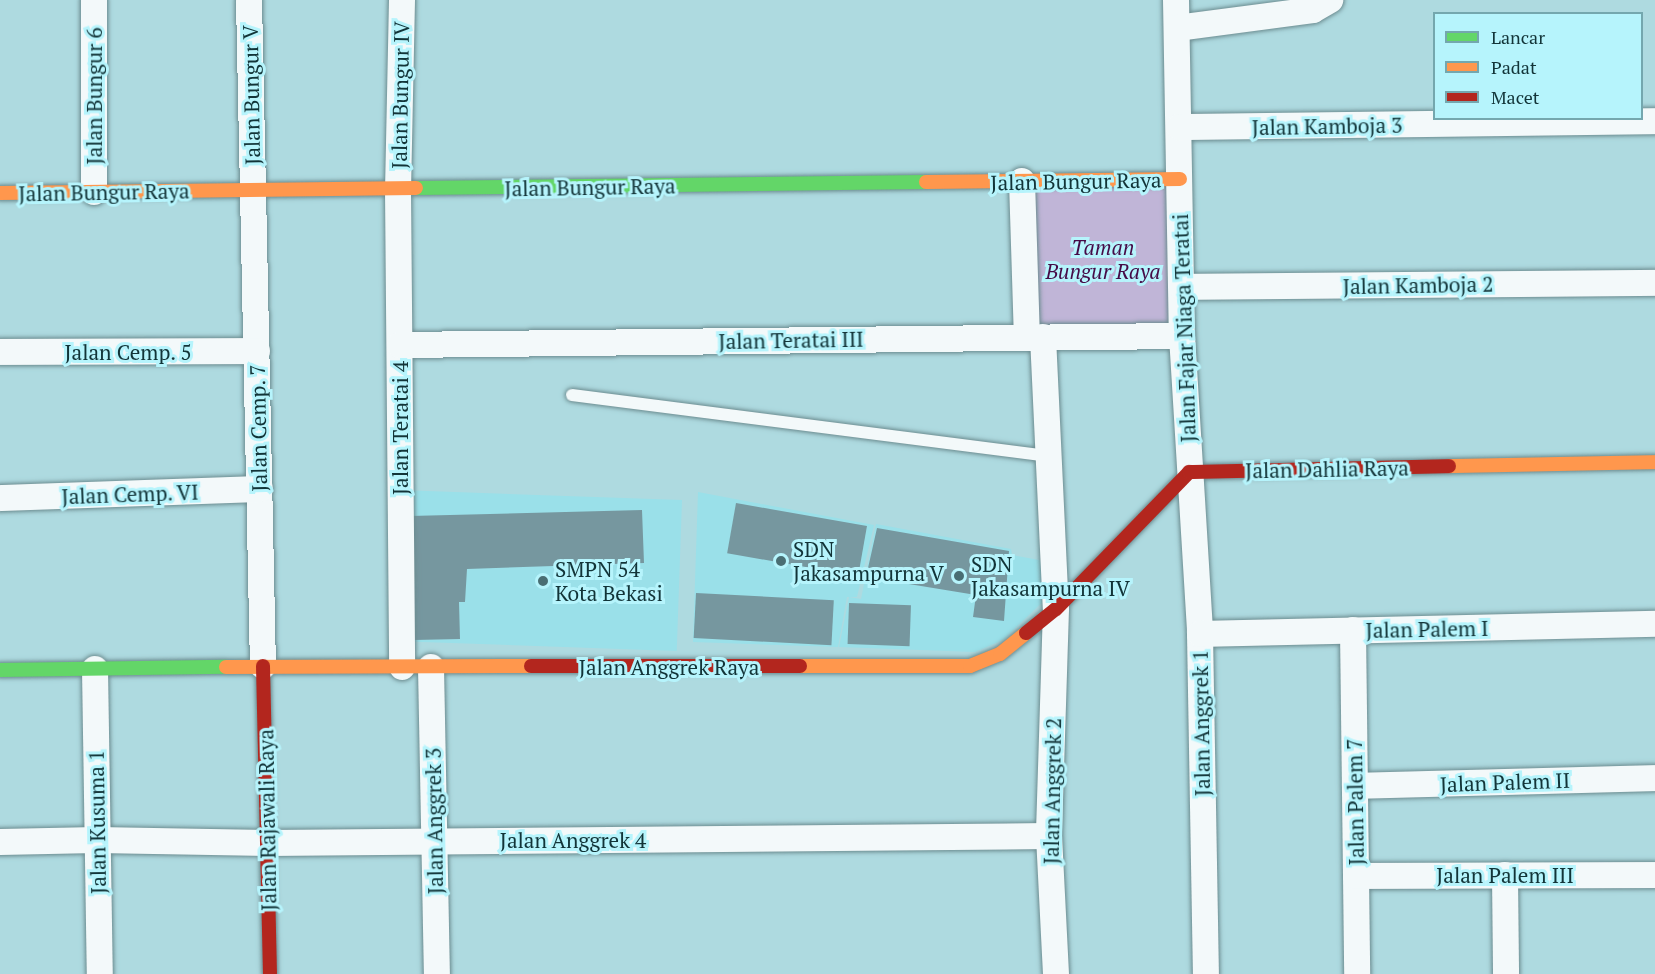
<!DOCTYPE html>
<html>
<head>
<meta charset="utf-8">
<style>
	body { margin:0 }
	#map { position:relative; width:1655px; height:974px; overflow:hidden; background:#aedae0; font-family:"PT Serif",serif }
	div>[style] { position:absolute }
	.built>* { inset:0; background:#9ae0e9; transform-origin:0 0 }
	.green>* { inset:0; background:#c0b5d7; transform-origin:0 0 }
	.building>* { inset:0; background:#76979f; transform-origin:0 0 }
	.roads { filter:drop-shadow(0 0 2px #6c8c90) drop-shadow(0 0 2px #6c8c90) }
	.lane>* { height:12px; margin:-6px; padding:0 6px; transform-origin:6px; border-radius:6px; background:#f3f9fa }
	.street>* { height:26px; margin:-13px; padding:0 13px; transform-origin:13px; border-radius:13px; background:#f3f9fa }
	.fast>* { height:14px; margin:-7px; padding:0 7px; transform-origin:7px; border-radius:7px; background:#63d668 }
	.slow>* { height:14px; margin:-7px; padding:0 7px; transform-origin:7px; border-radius:7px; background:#ff974d }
	.jam>* { height:14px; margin:-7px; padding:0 7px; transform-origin:7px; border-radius:7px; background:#b3261e }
	.dots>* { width:16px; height:16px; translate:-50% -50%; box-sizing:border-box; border:3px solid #b6f4fc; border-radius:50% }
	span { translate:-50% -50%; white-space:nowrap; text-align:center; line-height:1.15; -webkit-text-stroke:6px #b6f4fc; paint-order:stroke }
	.street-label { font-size:21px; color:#123438 }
	.park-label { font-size:21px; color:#450b47; font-style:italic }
	.poi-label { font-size:21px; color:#123438 }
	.left { translate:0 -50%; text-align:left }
	.legend { position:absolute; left:1433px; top:12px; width:210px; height:108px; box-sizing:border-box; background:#b6f4fc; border:2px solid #74a7ae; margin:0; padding:8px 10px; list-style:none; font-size:18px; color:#123438 }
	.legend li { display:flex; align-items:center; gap:12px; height:30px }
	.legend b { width:30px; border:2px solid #74a7ae }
</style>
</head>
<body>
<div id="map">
	<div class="built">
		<div style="clip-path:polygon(698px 492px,874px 525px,857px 597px,847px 597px,838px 647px,693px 642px)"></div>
		<div style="left:682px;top:500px;width:151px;height:276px;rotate:92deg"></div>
		<div style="clip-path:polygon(876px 524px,1011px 549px,1012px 555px,1050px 562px,1054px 591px,1003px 640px,975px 652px,839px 647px,849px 597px,861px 599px)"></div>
	</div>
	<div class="green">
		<div style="left:1173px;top:185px;width:145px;height:145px;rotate:89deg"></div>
	</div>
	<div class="building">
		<div style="left:736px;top:503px;width:133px;height:51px;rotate:10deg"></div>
		<div style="clip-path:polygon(642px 510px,644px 563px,467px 569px,465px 602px,459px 602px,460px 639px,414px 640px,410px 516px)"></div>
		<div style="clip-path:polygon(877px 528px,1009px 551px,1004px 621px,973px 617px,976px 595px,866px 577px)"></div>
		<div style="left:696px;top:593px;width:138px;height:45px;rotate:3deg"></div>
		<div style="left:849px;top:603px;width:62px;height:41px;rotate:2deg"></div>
	</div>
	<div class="roads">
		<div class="lane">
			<div style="left:572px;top:395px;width:479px;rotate:7.3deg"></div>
		</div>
		<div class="street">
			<div style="left:94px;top:0;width:192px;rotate:90deg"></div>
			<div style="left:249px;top:0;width:666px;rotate:88.8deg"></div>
			<div style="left:402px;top:0;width:190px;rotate:91.2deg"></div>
			<div style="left:398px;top:190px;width:477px;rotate:89.5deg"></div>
			<div style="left:1176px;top:0;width:336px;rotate:89deg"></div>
			<div style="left:1182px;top:336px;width:299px;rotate:86.5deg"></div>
			<div style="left:1200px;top:634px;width:340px;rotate:89deg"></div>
			<div style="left:1177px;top:28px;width:137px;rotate:-7.5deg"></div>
			<div style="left:1313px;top:10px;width:20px;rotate:-30deg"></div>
			<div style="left:1179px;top:127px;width:476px;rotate:-0.7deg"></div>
			<div style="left:1022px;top:181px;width:156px;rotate:88.2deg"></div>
			<div style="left:1182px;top:287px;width:473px;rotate:-0.5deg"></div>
			<div style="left:1043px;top:337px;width:272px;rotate:87.3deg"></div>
			<div style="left:1056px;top:609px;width:227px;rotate:91.8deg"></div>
			<div style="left:1049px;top:836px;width:138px;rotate:87.1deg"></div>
			<div style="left:400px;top:345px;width:782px;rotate:-0.66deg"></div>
			<div style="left:0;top:352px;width:257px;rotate:-0.2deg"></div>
			<div style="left:0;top:498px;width:260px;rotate:-2deg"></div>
			<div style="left:1353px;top:630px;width:344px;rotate:89.3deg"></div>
			<div style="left:1200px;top:634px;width:455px;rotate:-1.3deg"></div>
			<div style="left:431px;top:667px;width:307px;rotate:88.9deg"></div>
			<div style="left:95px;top:669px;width:305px;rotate:89.1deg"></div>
			<div style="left:1355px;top:786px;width:300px;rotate:-1.5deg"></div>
			<div style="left:0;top:842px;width:97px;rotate:-1.2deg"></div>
			<div style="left:97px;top:840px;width:171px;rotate:1deg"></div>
			<div style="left:268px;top:843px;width:781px;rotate:-0.51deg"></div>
			<div style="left:1505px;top:875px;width:99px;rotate:89.4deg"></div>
			<div style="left:1356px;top:876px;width:299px;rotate:-0.2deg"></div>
		</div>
		<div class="fast">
			<div style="left:416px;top:188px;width:510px;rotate:-0.67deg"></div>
			<div style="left:0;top:670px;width:226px;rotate:-0.8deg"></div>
		</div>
		<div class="slow">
			<div style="left:926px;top:182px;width:254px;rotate:-0.7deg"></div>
			<div style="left:0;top:193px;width:416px;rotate:-0.7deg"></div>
			<div style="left:1449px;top:466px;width:206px;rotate:-1.1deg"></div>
			<div style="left:800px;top:666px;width:170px"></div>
			<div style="left:970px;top:666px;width:32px;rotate:-22deg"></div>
			<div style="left:1000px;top:654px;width:33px;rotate:-39deg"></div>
			<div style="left:226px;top:667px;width:305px;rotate:-0.2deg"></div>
		</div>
		<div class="jam">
			<div style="left:1026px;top:633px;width:38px;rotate:-39deg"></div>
			<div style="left:1056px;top:609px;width:191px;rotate:-45.8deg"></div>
			<div style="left:1189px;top:472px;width:260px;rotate:-1.3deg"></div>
			<div style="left:263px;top:666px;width:308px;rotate:88.7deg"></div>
			<div style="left:531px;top:666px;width:269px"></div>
		</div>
	</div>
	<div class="dots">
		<div style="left:781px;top:561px;background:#496e73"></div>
		<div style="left:959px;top:576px;background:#496e73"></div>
		<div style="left:543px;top:581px;background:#496e73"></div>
	</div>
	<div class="street-label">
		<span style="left:251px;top:95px;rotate:-91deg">Jalan Bungur V</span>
		<span style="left:400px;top:95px;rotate:-89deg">Jalan Bungur IV</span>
		<span style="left:94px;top:96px;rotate:-90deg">Jalan Bungur 6</span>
		<span style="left:1327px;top:126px;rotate:-1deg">Jalan Kamboja 3</span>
		<span style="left:1076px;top:181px;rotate:-1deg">Jalan Bungur Raya</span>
		<span style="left:590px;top:187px;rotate:-1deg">Jalan Bungur Raya</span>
		<span style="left:104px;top:192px;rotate:-1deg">Jalan Bungur Raya</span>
		<span style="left:1418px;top:285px;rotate:-1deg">Jalan Kamboja 2</span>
		<span style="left:1184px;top:328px;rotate:-92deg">Jalan Fajar Niaga Teratai</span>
		<span style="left:791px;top:340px;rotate:-1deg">Jalan Teratai III</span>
		<span style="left:128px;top:352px">Jalan Cemp. 5</span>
		<span style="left:258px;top:428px;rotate:-91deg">Jalan Cemp. 7</span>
		<span style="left:400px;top:428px;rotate:-90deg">Jalan Teratai 4</span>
		<span style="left:1327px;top:469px;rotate:-1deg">Jalan Dahlia Raya</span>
		<span style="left:130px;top:494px;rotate:-2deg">Jalan Cemp. VI</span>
		<span style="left:1427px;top:629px;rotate:-1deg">Jalan Palem I</span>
		<span style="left:669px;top:667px">Jalan Anggrek Raya</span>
		<span style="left:1201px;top:723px;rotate:-91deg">Jalan Anggrek 1</span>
		<span style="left:1505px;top:782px;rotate:-2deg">Jalan Palem II</span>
		<span style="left:1052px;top:791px;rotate:-89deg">Jalan Anggrek 2</span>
		<span style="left:1355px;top:802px;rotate:-91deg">Jalan Palem 7</span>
		<span style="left:267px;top:820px;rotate:-91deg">Jalan Rajawali Raya</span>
		<span style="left:434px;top:821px;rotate:-91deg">Jalan Anggrek 3</span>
		<span style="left:97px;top:822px;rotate:-91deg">Jalan Kusuma 1</span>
		<span style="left:573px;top:840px">Jalan Anggrek 4</span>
		<span style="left:1505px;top:875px">Jalan Palem III</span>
	</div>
	<div class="park-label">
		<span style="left:1103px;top:259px">Taman<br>Bungur Raya</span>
	</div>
	<div class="poi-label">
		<span class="left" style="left:793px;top:561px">SDN<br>Jakasampurna V</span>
		<span class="left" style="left:971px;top:576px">SDN<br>Jakasampurna IV</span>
		<span class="left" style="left:555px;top:581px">SMPN 54<br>Kota Bekasi</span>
	</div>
	<ul class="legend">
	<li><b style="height:8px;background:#63d668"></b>Lancar</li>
	<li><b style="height:8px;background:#ff974d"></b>Padat</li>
	<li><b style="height:8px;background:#b3261e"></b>Macet</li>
	</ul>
</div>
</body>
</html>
